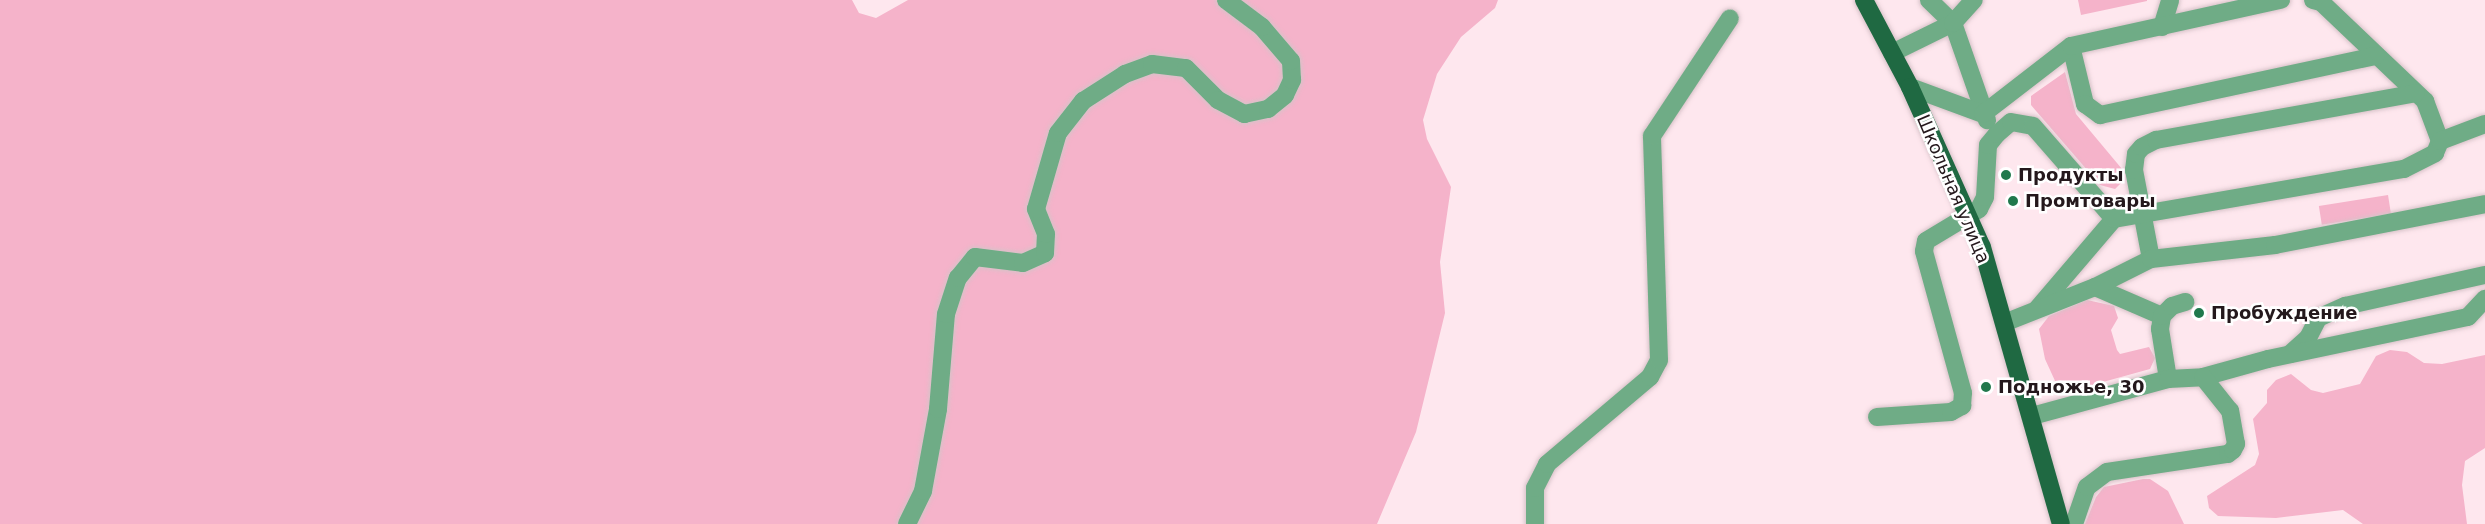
<!DOCTYPE html>
<html>
<head>
<meta charset="utf-8">
<style>
	body { margin:0 }
	#map { position:relative; width:2485px; height:524px; overflow:hidden; background:#fee7ee; font-family:"DejaVu Sans",sans-serif }
	div>[style] { position:absolute }
	.green>* { inset:0; background:#f5b3ca; transform-origin:0 0 }
	.roads { filter:drop-shadow(0 0 2px #d7c2c8) drop-shadow(0 0 2px #d7c2c8) }
	.minor>* { height:18px; margin:-9px; padding:0 9px; transform-origin:9px; border-radius:9px; background:#6fac86 }
	.major>* { height:18px; margin:-9px; padding:0 9px; transform-origin:9px; border-radius:9px; background:#1f6942 }
	.dots>* { width:16px; height:16px; translate:-50% -50%; box-sizing:border-box; border:3px solid #fff; border-radius:50% }
	span { translate:-50% -50%; white-space:nowrap; text-align:center; line-height:1.15; -webkit-text-stroke:5px #fff; paint-order:stroke }
	.poi-label { font-size:18px; color:#24181c; font-weight:700 }
	.left { translate:0 -50%; text-align:left }
	.street-label { font-size:18px; color:#24181c }
</style>
</head>
<body>
<div id="map">
	<div class="green">
		<div style="clip-path:polygon(0 0,852px 0,859px 13px,876px 18px,908px 0,1498px 0,1495px 8px,1461px 37px,1437px 74px,1423px 120px,1427px 139px,1451px 187px,1440px 262px,1445px 313px,1416px 432px,1377px 524px,0 524px)"></div>
		<div style="clip-path:polygon(2078px 0,2147px 0,2147px 1px,2081px 15px)"></div>
		<div style="clip-path:polygon(2065px 72px,2076px 114px,2122px 169px,2124px 180px,2115px 189px,2100px 185px,2031px 105px,2031px 96px)"></div>
		<div style="left:2388px;top:195px;width:19px;height:70px;rotate:81deg"></div>
		<div style="clip-path:polygon(2087px 300px,2114px 306px,2118px 318px,2111px 330px,2117px 350px,2120px 354px,2149px 347px,2155px 358px,2150px 369px,2074px 390px,2056px 383px,2045px 359px,2039px 329px,2049px 316px)"></div>
		<div style="clip-path:polygon(2390px 350px,2407px 352px,2424px 363px,2442px 364px,2485px 355px,2485px 448px,2465px 461px,2462px 485px,2467px 524px,2363px 524px,2343px 510px,2276px 518px,2218px 516px,2209px 508px,2207px 496px,2255px 465px,2259px 454px,2253px 419px,2267px 403px,2267px 390px,2276px 380px,2291px 374px,2311px 390px,2323px 393px,2360px 384px,2376px 356px)"></div>
		<div style="clip-path:polygon(2143px 479px,2150px 479px,2168px 491px,2184px 524px,2085px 524px,2096px 497px,2104px 487px)"></div>
	</div>
	<div class="roads">
		<div class="minor">
			<div style="left:1929px;top:0;width:33px;rotate:44deg"></div>
			<div style="left:1953px;top:23px;width:103px;rotate:70.7deg"></div>
			<div style="left:2313px;top:0;width:8px;rotate:14deg"></div>
			<div style="left:2321px;top:2px;width:144px;rotate:43.6deg"></div>
			<div style="left:2425px;top:101px;width:43px;rotate:69.4deg"></div>
			<div style="left:2162px;top:27px;width:28px;rotate:-73deg"></div>
			<div style="left:2071px;top:46px;width:60px;rotate:76.4deg"></div>
			<div style="left:2085px;top:104px;width:19px;rotate:36deg"></div>
			<div style="left:2100px;top:115px;width:282px;rotate:-12.1deg"></div>
			<div style="left:1892px;top:53px;width:68px;rotate:-26.2deg"></div>
			<div style="left:1953px;top:23px;width:31px;rotate:-48deg"></div>
			<div style="left:1910px;top:87px;width:78px;rotate:20.3deg"></div>
			<div style="left:1983px;top:114px;width:111px;rotate:-37.7deg"></div>
			<div style="left:2071px;top:46px;width:215px;rotate:-12.4deg"></div>
			<div style="left:2151px;top:259px;width:91px;rotate:-100.8deg"></div>
			<div style="left:2134px;top:170px;width:16px;rotate:-83deg"></div>
			<div style="left:2136px;top:154px;width:9px;rotate:-49deg"></div>
			<div style="left:2142px;top:147px;width:16px;rotate:-27deg"></div>
			<div style="left:2156px;top:140px;width:264px;rotate:-10.2deg"></div>
			<div style="left:2095px;top:287px;width:73px;rotate:23.4deg"></div>
			<div style="left:2037px;top:309px;width:118px;rotate:-49.5deg"></div>
			<div style="left:2114px;top:219px;width:294px;rotate:-9.8deg"></div>
			<div style="left:2404px;top:169px;width:35px;rotate:-27deg"></div>
			<div style="left:2435px;top:153px;width:13px;rotate:-67deg"></div>
			<div style="left:2440px;top:141px;width:48px;rotate:-20.7deg"></div>
			<div style="left:2004px;top:323px;width:98px;rotate:-21.6deg"></div>
			<div style="left:2095px;top:287px;width:63px;rotate:-26.6deg"></div>
			<div style="left:2151px;top:259px;width:125px;rotate:-6.4deg"></div>
			<div style="left:2275px;top:245px;width:214px;rotate:-11deg"></div>
			<div style="left:2290px;top:354px;width:24px;rotate:-42deg"></div>
			<div style="left:2308px;top:338px;width:22px;rotate:-63deg"></div>
			<div style="left:2318px;top:318px;width:30px;rotate:-24deg"></div>
			<div style="left:2345px;top:306px;width:143px;rotate:-12.5deg"></div>
			<div style="left:2168px;top:379px;width:51px;rotate:-99.1deg"></div>
			<div style="left:2160px;top:329px;width:13px;rotate:-81deg"></div>
			<div style="left:2162px;top:316px;width:14px;rotate:-45deg"></div>
			<div style="left:2172px;top:306px;width:14px;rotate:-17deg"></div>
			<div style="left:2032px;top:416px;width:141px;rotate:-15.2deg"></div>
			<div style="left:2168px;top:379px;width:35px;rotate:-3deg"></div>
			<div style="left:2203px;top:377px;width:67px;rotate:-15.5deg"></div>
			<div style="left:2268px;top:359px;width:204px;rotate:-11.9deg"></div>
			<div style="left:2468px;top:317px;width:25px;rotate:-47deg"></div>
			<div style="left:1877px;top:417px;width:74px;rotate:-3.9deg"></div>
			<div style="left:1951px;top:412px;width:13px;rotate:-29deg"></div>
			<div style="left:1962px;top:406px;width:13px;rotate:-86deg"></div>
			<div style="left:1963px;top:393px;width:147px;rotate:-105.4deg"></div>
			<div style="left:1924px;top:251px;width:10px;rotate:-79deg"></div>
			<div style="left:1926px;top:241px;width:62px;rotate:-31.1deg"></div>
			<div style="left:1979px;top:209px;width:13px;rotate:-63deg"></div>
			<div style="left:1985px;top:197px;width:52px;rotate:-86.7deg"></div>
			<div style="left:1988px;top:145px;width:14px;rotate:-51deg"></div>
			<div style="left:1997px;top:134px;width:18px;rotate:-41deg"></div>
			<div style="left:2011px;top:122px;width:22px;rotate:10deg"></div>
			<div style="left:2033px;top:126px;width:123px;rotate:48.9deg"></div>
			<div style="left:907px;top:524px;width:37px;rotate:-64deg"></div>
			<div style="left:923px;top:491px;width:83px;rotate:-79.6deg"></div>
			<div style="left:938px;top:409px;width:95px;rotate:-85.2deg"></div>
			<div style="left:946px;top:314px;width:38px;rotate:-72deg"></div>
			<div style="left:958px;top:278px;width:27px;rotate:-51deg"></div>
			<div style="left:975px;top:257px;width:48px;rotate:7.1deg"></div>
			<div style="left:1023px;top:263px;width:24px;rotate:-24deg"></div>
			<div style="left:1045px;top:253px;width:19px;rotate:-87deg"></div>
			<div style="left:1046px;top:234px;width:27px;rotate:-112deg"></div>
			<div style="left:1036px;top:209px;width:79px;rotate:-73.9deg"></div>
			<div style="left:1058px;top:133px;width:41px;rotate:-52deg"></div>
			<div style="left:1083px;top:101px;width:50px;rotate:-32.7deg"></div>
			<div style="left:1125px;top:74px;width:29px;rotate:-20deg"></div>
			<div style="left:1152px;top:64px;width:34px;rotate:7deg"></div>
			<div style="left:1186px;top:68px;width:45px;rotate:45deg"></div>
			<div style="left:1218px;top:100px;width:30px;rotate:28deg"></div>
			<div style="left:1244px;top:114px;width:25px;rotate:-12deg"></div>
			<div style="left:1268px;top:109px;width:22px;rotate:-39deg"></div>
			<div style="left:1285px;top:95px;width:17px;rotate:-65deg"></div>
			<div style="left:1292px;top:80px;width:19px;rotate:-93deg"></div>
			<div style="left:1291px;top:61px;width:45px;rotate:-130.5deg"></div>
			<div style="left:1262px;top:27px;width:45px;rotate:-143.1deg"></div>
			<div style="left:1535px;top:524px;width:36px;rotate:-90deg"></div>
			<div style="left:1535px;top:488px;width:27px;rotate:-63deg"></div>
			<div style="left:1547px;top:464px;width:135px;rotate:-40.2deg"></div>
			<div style="left:1650px;top:377px;width:19px;rotate:-62deg"></div>
			<div style="left:1659px;top:360px;width:224px;rotate:-91.8deg"></div>
			<div style="left:1652px;top:136px;width:141px;rotate:-56.5deg"></div>
			<div style="left:2074px;top:524px;width:39px;rotate:-71deg"></div>
			<div style="left:2087px;top:487px;width:25px;rotate:-37deg"></div>
			<div style="left:2107px;top:472px;width:122px;rotate:-8.5deg"></div>
			<div style="left:2228px;top:454px;width:6px;rotate:-39deg"></div>
			<div style="left:2233px;top:450px;width:7px;rotate:-63deg"></div>
			<div style="left:2236px;top:444px;width:34px;rotate:-100deg"></div>
			<div style="left:2230px;top:411px;width:43px;rotate:-128.5deg"></div>
		</div>
		<div class="major">
			<div style="left:1864px;top:0;width:98px;rotate:62.1deg"></div>
			<div style="left:1910px;top:87px;width:175px;rotate:65.8deg"></div>
			<div style="left:1982px;top:247px;width:288px;rotate:74.1deg"></div>
		</div>
	</div>
	<div class="dots">
		<div style="left:2006px;top:175px;background:#21784c"></div>
		<div style="left:2013px;top:201px;background:#21784c"></div>
		<div style="left:2199px;top:313px;background:#21784c"></div>
		<div style="left:1986px;top:387px;background:#21784c"></div>
	</div>
	<div class="poi-label">
		<span class="left" style="left:2018px;top:175px">Продукты</span>
		<span class="left" style="left:2025px;top:201px">Промтовары</span>
		<span class="left" style="left:2211px;top:313px">Пробуждение</span>
		<span class="left" style="left:1998px;top:387px">Подножье, 30</span>
	</div>
	<div class="street-label">
		<span style="left:1953px;top:189px;rotate:67deg">Школьная улица</span>
	</div>
</div>
</body>
</html>
